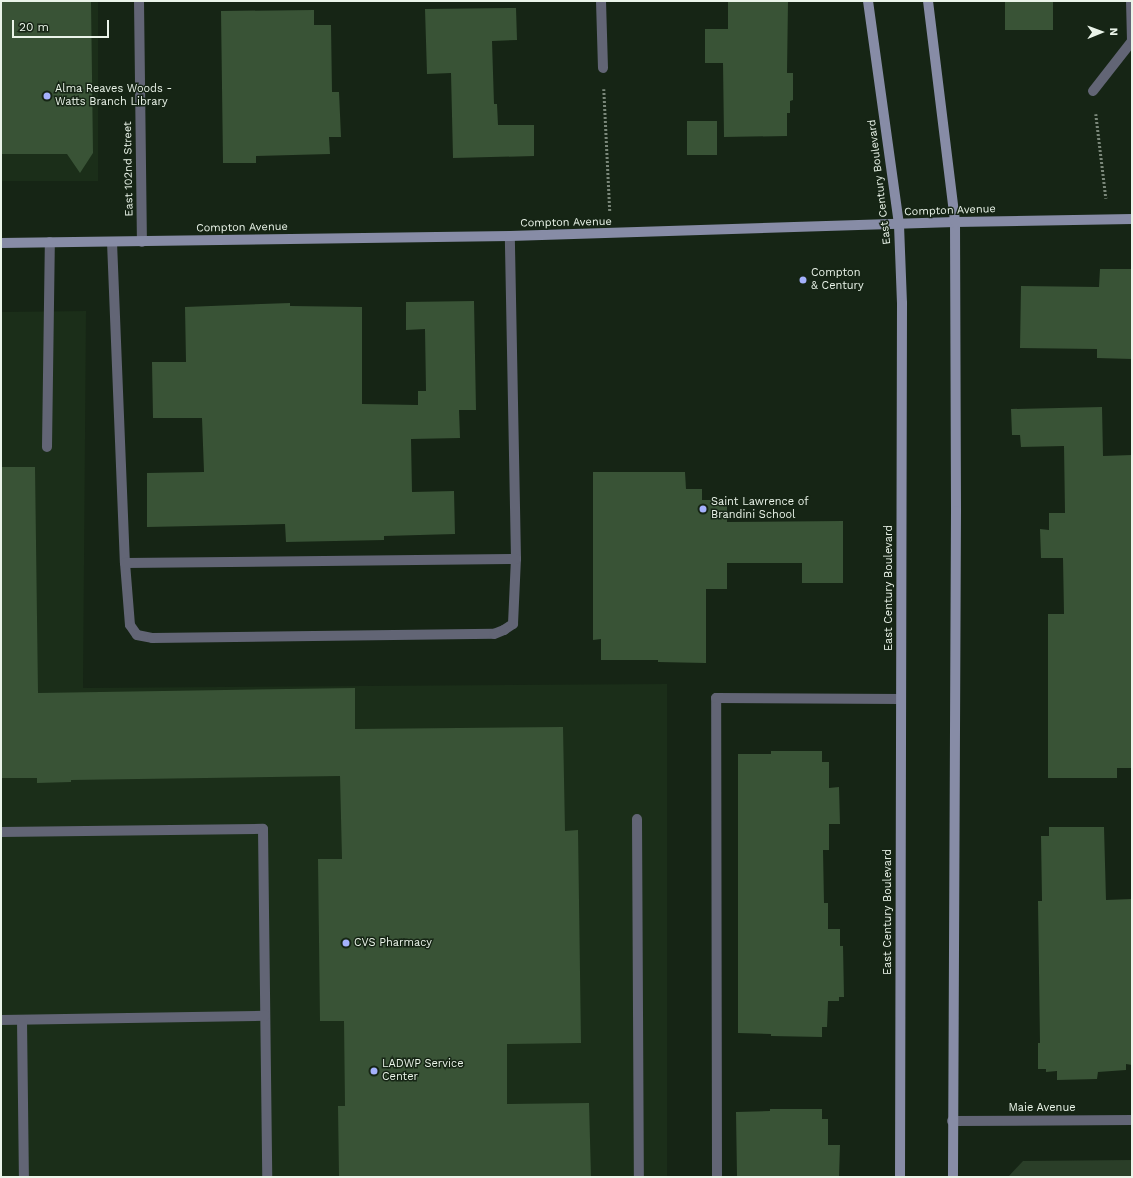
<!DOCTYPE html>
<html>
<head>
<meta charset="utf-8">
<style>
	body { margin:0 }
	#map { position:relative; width:1133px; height:1178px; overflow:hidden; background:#162515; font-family:"Work Sans",sans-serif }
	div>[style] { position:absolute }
	.built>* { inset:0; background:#1b2e19; transform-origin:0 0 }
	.green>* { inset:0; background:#2a3e28 }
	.building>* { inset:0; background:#395336; transform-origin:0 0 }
	.path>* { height:2.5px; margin-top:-1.25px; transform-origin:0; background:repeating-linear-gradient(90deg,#7b887a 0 2px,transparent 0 4px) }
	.lane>* { height:10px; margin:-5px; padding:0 5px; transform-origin:5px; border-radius:5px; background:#626575 }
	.street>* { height:10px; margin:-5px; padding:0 5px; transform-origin:5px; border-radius:5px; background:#626575 }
	.secondary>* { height:10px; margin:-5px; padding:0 5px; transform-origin:5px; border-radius:5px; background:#878ca6 }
	.dots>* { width:11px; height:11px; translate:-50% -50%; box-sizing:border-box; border:2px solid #162515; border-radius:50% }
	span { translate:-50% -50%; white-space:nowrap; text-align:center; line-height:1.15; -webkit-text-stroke:3px #162515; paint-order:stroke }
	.poi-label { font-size:11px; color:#eaf4e9 }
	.left { translate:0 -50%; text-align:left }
	.street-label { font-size:11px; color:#eaf4e9 }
	.frame { position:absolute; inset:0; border:2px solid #eaf4e9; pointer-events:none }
	.north { position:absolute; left:1081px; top:12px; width:40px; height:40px; -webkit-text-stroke:3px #162515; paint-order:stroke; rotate:89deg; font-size:11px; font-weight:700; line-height:16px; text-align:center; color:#eaf4e9 }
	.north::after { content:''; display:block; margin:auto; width:14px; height:18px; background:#eaf4e9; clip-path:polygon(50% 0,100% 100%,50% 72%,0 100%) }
	.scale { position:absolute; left:12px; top:20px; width:97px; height:18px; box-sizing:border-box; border:2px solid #eaf4e9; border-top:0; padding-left:5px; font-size:12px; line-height:14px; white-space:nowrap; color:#eaf4e9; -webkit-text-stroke:3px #162515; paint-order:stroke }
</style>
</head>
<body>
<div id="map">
	<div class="built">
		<div style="left:1px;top:1px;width:97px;height:180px"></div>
		<div style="clip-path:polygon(86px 311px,83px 688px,667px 684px,667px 1177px,1px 1177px,1px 312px)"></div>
	</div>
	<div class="green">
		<div style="clip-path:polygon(1132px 1160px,1132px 1177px,1008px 1177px,1023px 1161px)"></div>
	</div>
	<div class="building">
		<div style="clip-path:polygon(1px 1px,91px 1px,93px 153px,80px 173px,67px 154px,1px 154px)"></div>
		<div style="clip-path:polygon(728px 1px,788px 1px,787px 73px,793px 73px,793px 100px,790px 101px,790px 113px,787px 113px,787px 136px,724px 137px,723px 63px,705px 63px,705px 29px,728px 29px)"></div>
		<div style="left:1005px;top:1px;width:48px;height:29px"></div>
		<div style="clip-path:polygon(516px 8px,517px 40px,492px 41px,494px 104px,497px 104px,498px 125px,534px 125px,534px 156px,453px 158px,451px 73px,427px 74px,425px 9px)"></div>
		<div style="clip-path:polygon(314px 10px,314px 25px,331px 25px,332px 92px,339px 92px,341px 137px,329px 137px,330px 154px,256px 156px,256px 163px,223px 163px,221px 11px)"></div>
		<div style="left:687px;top:121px;width:30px;height:34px"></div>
		<div style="clip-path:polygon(1100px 269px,1132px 269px,1132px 359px,1097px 358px,1097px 349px,1020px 348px,1021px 286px,1099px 287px)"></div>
		<div style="clip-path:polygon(474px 301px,476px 410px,459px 410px,460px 438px,411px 439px,412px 492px,454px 491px,455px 534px,384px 536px,384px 540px,286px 542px,285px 524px,147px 527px,147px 473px,204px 472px,202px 418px,153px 418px,152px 362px,186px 362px,185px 307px,290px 303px,290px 306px,362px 307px,362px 404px,418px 405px,418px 391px,426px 391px,425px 329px,406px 330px,406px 302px)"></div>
		<div style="clip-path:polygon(1102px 407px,1103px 456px,1132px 455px,1132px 768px,1117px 768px,1117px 778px,1048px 778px,1048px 614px,1064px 614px,1063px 558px,1041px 558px,1040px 529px,1049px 530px,1049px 513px,1065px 513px,1064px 446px,1021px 447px,1020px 435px,1012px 435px,1011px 409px)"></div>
		<div style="clip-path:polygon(1px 467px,35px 467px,38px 693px,355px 688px,355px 729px,563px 727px,565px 831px,578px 830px,581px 1043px,507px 1044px,507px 1104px,589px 1103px,591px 1177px,339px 1177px,338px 1106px,345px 1106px,344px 1021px,320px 1021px,318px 859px,342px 859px,340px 776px,71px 780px,71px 782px,37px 783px,37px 778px,1px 778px)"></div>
		<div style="clip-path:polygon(593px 472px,685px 472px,686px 489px,702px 489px,702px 500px,727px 500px,727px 522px,843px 521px,843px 583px,802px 583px,802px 563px,727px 563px,727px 589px,706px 589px,706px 663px,658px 662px,658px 660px,601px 660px,601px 639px,593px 640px)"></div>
		<div style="clip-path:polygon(771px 751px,822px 751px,822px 762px,829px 762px,829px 788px,839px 787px,840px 824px,829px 824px,829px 850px,823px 850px,824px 903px,828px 903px,828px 929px,840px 929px,840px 946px,843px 946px,844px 997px,839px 997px,839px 1001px,828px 1001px,827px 1027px,822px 1027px,822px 1037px,771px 1036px,771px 1034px,738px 1033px,738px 754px,771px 754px)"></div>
		<div style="clip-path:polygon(1049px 827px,1104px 827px,1106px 900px,1132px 899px,1132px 1065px,1126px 1064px,1126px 1070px,1098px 1072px,1097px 1079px,1057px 1080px,1057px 1071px,1046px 1072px,1046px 1069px,1038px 1069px,1038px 1043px,1040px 1043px,1038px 901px,1042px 901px,1041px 836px,1049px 836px)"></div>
		<div style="clip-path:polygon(770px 1109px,822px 1109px,822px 1119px,828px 1119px,828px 1145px,840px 1145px,839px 1177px,737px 1177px,736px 1112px,770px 1111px)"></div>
	</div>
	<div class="path">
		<div style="left:604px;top:89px;width:123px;rotate:87.2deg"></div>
		<div style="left:1096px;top:114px;width:85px;rotate:83.2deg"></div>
	</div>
	<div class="lane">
		<div style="left:112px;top:242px;width:321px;rotate:87.7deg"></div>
		<div style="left:125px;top:563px;width:62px;rotate:85.4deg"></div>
		<div style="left:130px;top:625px;width:12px;rotate:55deg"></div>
		<div style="left:137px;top:635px;width:15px;rotate:11deg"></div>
		<div style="left:152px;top:638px;width:342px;rotate:-0.7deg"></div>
		<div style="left:494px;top:634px;width:11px;rotate:-22deg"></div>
		<div style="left:504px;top:630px;width:11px;rotate:-34deg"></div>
		<div style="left:513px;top:624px;width:65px;rotate:-87.4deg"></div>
		<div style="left:516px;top:559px;width:323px;rotate:-91.1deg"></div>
		<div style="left:47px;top:447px;width:205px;rotate:-89.2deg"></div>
		<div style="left:125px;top:563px;width:391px;rotate:-0.6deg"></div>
		<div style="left:637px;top:819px;width:358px;rotate:89.7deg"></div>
		<div style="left:1px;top:832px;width:262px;rotate:-0.7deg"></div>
		<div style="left:263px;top:829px;width:348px;rotate:89.3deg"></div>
		<div style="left:1px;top:1020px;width:264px;rotate:-0.9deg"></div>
		<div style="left:22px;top:1020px;width:157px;rotate:89.3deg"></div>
		<div style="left:717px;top:1177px;width:479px;rotate:-90.1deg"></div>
		<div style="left:716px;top:698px;width:185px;rotate:0.3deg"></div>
	</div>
	<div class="street">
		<div style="left:139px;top:1px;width:241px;rotate:89.3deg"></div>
		<div style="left:601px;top:1px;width:67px;rotate:88.3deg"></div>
		<div style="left:1093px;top:91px;width:63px;rotate:-52deg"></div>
		<div style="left:1132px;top:41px;width:40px;rotate:-91.4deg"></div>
		<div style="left:952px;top:1121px;width:180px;rotate:-0.3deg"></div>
	</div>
	<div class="secondary">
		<div style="left:868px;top:1px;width:226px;rotate:82.1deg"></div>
		<div style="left:899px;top:225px;width:78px;rotate:87.8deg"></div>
		<div style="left:902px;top:303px;width:874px;rotate:90.13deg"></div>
		<div style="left:928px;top:1px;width:223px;rotate:83deg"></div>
		<div style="left:955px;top:222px;width:289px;rotate:89.8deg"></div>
		<div style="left:956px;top:511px;width:666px;rotate:90.26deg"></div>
		<div style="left:1px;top:243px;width:509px;rotate:-0.79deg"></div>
		<div style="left:510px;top:236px;width:445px;rotate:-1.8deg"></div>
		<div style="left:955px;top:222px;width:177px;rotate:-1deg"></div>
	</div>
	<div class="dots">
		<div style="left:47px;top:96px;background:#a4b1fc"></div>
		<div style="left:803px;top:280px;background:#a4b1fc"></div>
		<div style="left:703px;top:509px;background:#a4b1fc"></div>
		<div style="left:346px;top:943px;background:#a4b1fc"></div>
		<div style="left:374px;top:1071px;background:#a4b1fc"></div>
	</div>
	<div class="poi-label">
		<span class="left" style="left:55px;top:96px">Alma Reaves Woods -<br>Watts Branch Library</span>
		<span class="left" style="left:811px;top:280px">Compton<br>&amp; Century</span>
		<span class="left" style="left:711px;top:509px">Saint Lawrence of<br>Brandini School</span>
		<span class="left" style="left:354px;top:943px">CVS Pharmacy</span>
		<span class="left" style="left:382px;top:1071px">LADWP Service<br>Center</span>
	</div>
	<div class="street-label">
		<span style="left:129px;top:169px;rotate:-91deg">East 102nd Street</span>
		<span style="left:880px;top:182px;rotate:-97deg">East Century Boulevard</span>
		<span style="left:950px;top:211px;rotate:-2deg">Compton Avenue</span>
		<span style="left:566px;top:223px;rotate:-1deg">Compton Avenue</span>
		<span style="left:242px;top:228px;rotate:-1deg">Compton Avenue</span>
		<span style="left:889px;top:588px;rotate:-90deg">East Century Boulevard</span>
		<span style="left:888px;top:912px;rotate:-90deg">East Century Boulevard</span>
		<span style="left:1042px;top:1108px">Maie Avenue</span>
	</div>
	<div class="frame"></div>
	<div class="north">N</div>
	<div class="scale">20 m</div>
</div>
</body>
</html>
